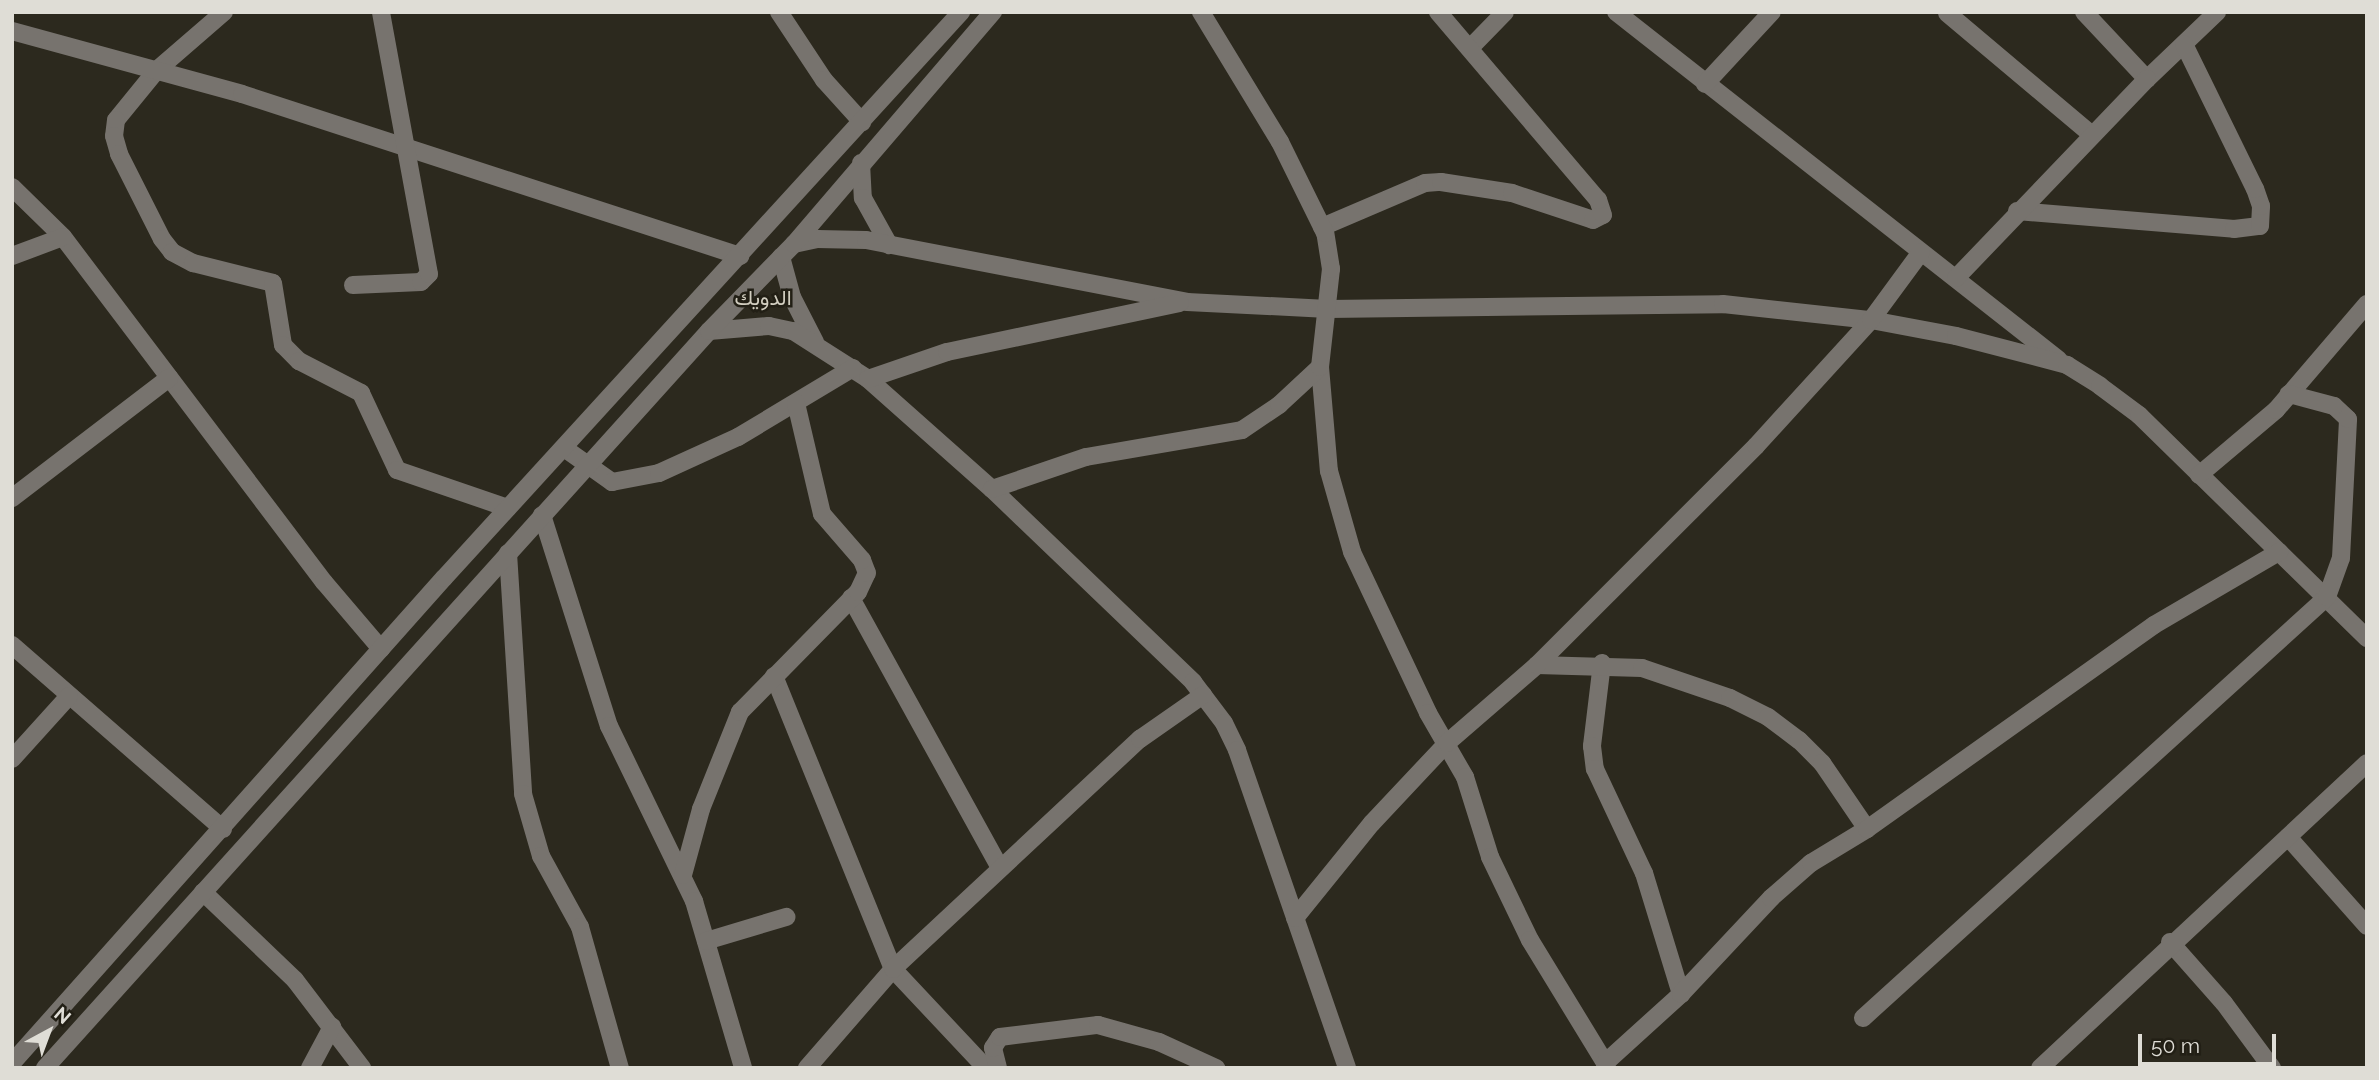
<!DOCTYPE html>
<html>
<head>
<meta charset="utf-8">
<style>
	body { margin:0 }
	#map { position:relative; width:2379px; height:1080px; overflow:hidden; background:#2c291e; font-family:Raleway,Vazirmatn,sans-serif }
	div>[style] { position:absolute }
	.minor>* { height:18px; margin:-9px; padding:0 9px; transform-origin:9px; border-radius:9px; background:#77736e }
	span { translate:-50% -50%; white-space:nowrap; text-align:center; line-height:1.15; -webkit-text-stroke:5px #221f15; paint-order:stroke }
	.neighbourhood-label { font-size:21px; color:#d2cec0 }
	.frame { position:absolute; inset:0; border:14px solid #dfddd6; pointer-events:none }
	.north { position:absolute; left:14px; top:996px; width:70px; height:70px; -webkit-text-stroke:5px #221f15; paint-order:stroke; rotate:41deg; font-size:19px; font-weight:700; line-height:28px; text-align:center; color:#dfddd6 }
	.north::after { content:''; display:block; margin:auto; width:24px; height:32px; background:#dfddd6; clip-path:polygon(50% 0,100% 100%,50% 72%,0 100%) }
	.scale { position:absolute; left:2138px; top:1034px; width:138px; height:32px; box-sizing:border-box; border:4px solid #dfddd6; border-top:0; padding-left:9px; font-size:21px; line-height:24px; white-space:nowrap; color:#dfddd6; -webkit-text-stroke:5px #221f15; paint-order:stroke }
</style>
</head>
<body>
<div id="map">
	<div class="minor">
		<div style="left:224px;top:12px;width:90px;rotate:139.1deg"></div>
		<div style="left:156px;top:71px;width:63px;rotate:129.2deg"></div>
		<div style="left:116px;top:120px;width:16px;rotate:97deg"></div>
		<div style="left:114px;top:136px;width:19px;rotate:74deg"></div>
		<div style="left:119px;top:154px;width:95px;rotate:63.2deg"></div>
		<div style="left:162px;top:239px;width:16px;rotate:52deg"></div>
		<div style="left:172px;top:252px;width:24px;rotate:28deg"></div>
		<div style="left:193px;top:263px;width:82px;rotate:14deg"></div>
		<div style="left:273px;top:283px;width:63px;rotate:80.8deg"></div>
		<div style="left:283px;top:345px;width:23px;rotate:45deg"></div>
		<div style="left:299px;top:361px;width:70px;rotate:27.3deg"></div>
		<div style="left:361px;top:393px;width:85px;rotate:64.9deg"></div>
		<div style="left:397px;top:470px;width:117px;rotate:18.9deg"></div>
		<div style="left:779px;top:12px;width:82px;rotate:56.5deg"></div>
		<div style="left:824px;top:80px;width:57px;rotate:47.9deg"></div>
		<div style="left:1616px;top:12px;width:563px;rotate:38.15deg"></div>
		<div style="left:2084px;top:12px;width:92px;rotate:46.8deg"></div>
		<div style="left:2147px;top:79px;width:97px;rotate:-43.7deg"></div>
		<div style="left:1947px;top:13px;width:189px;rotate:40.1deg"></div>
		<div style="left:12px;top:31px;width:238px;rotate:15.3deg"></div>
		<div style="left:242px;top:94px;width:524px;rotate:18.02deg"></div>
		<div style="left:1470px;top:48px;width:50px;rotate:-45.8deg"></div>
		<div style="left:1705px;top:84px;width:98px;rotate:-47.1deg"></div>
		<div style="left:861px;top:163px;width:35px;rotate:87deg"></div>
		<div style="left:863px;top:198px;width:54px;rotate:61deg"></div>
		<div style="left:12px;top:187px;width:71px;rotate:44.4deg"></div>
		<div style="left:63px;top:237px;width:433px;rotate:52.9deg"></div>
		<div style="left:324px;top:582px;width:88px;rotate:49.6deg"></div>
		<div style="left:2017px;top:211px;width:218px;rotate:4.7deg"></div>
		<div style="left:2234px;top:229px;width:26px;rotate:-7deg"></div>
		<div style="left:2260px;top:226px;width:20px;rotate:-87deg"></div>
		<div style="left:2261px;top:206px;width:18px;rotate:-109deg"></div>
		<div style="left:2255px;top:189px;width:161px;rotate:-116.1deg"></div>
		<div style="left:1322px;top:227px;width:112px;rotate:-23.1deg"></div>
		<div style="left:1425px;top:183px;width:16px;rotate:-4deg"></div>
		<div style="left:1441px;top:182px;width:72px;rotate:8.8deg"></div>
		<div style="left:1512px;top:193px;width:85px;rotate:18.4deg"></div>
		<div style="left:1593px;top:220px;width:11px;rotate:-27deg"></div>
		<div style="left:1603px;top:215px;width:16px;rotate:-108deg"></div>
		<div style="left:1598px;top:200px;width:247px;rotate:-130.4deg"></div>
		<div style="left:794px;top:244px;width:24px;rotate:-12deg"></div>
		<div style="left:817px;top:239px;width:49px;rotate:1.2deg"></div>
		<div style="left:866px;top:240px;width:327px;rotate:10.9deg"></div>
		<div style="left:1187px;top:302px;width:141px;rotate:2.8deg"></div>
		<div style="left:1328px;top:309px;width:395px;rotate:-0.7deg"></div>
		<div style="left:1723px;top:304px;width:149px;rotate:6.2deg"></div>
		<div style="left:1871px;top:320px;width:86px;rotate:10.7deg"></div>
		<div style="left:1956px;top:336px;width:115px;rotate:14.6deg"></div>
		<div style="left:2067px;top:365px;width:39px;rotate:32deg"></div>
		<div style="left:2100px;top:386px;width:49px;rotate:36.6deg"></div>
		<div style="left:2139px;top:415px;width:319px;rotate:44.4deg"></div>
		<div style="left:12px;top:256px;width:54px;rotate:-20.4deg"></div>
		<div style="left:781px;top:257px;width:41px;rotate:74.6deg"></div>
		<div style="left:792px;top:297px;width:51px;rotate:62.9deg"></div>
		<div style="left:1956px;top:278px;width:276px;rotate:-46.2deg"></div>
		<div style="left:353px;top:285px;width:68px;rotate:-2.5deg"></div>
		<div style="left:421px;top:282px;width:11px;rotate:-45deg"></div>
		<div style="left:429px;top:274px;width:266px;rotate:-100.4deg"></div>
		<div style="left:709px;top:331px;width:60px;rotate:-4.8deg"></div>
		<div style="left:769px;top:326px;width:25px;rotate:12deg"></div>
		<div style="left:793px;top:331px;width:89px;rotate:32.6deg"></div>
		<div style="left:868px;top:379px;width:166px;rotate:41.6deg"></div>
		<div style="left:992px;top:489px;width:279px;rotate:43.8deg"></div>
		<div style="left:1193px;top:682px;width:51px;rotate:52.9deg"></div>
		<div style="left:1224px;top:723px;width:30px;rotate:64deg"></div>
		<div style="left:1237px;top:750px;width:336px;rotate:70.9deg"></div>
		<div style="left:1320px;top:367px;width:104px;rotate:85.1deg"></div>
		<div style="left:1329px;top:471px;width:84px;rotate:74.1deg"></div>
		<div style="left:1352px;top:552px;width:178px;rotate:64.7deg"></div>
		<div style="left:1428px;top:713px;width:74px;rotate:60deg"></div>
		<div style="left:1465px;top:777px;width:84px;rotate:72.6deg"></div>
		<div style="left:1490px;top:857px;width:92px;rotate:64.3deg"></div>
		<div style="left:1530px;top:940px;width:144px;rotate:58.6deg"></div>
		<div style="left:868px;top:379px;width:83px;rotate:-18.9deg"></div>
		<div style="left:947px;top:352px;width:238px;rotate:-11.9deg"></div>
		<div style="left:564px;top:448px;width:59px;rotate:35.3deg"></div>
		<div style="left:612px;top:482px;width:48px;rotate:-10.8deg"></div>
		<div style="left:659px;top:473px;width:87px;rotate:-24.5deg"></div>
		<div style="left:738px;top:437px;width:134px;rotate:-31deg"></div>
		<div style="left:2199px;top:475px;width:101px;rotate:-40.2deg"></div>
		<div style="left:2276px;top:410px;width:140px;rotate:-49.4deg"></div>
		<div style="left:992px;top:489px;width:99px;rotate:-18.8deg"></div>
		<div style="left:1086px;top:457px;width:158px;rotate:-9.8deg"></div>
		<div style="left:1242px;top:430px;width:45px;rotate:-34deg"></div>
		<div style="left:1279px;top:405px;width:56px;rotate:-42.8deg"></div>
		<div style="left:1320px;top:367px;width:99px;rotate:-83.6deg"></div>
		<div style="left:1331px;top:269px;width:36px;rotate:-99deg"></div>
		<div style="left:1325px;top:233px;width:102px;rotate:-116.3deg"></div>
		<div style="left:1280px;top:142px;width:152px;rotate:-121.3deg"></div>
		<div style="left:12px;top:498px;width:198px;rotate:-37.4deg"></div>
		<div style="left:542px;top:515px;width:221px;rotate:72.4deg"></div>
		<div style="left:609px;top:726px;width:195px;rotate:64.1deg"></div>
		<div style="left:694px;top:901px;width:174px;rotate:73.6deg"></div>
		<div style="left:508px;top:553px;width:241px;rotate:86.4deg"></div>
		<div style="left:523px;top:794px;width:65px;rotate:73.8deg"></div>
		<div style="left:541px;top:856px;width:81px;rotate:61.2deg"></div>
		<div style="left:580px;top:927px;width:147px;rotate:74.2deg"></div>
		<div style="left:851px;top:598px;width:308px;rotate:61.1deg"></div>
		<div style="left:12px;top:645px;width:280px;rotate:41.1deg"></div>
		<div style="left:1602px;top:663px;width:84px;rotate:96.9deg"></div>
		<div style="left:1592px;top:746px;width:23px;rotate:83deg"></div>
		<div style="left:1595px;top:769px;width:115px;rotate:64.8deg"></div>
		<div style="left:1644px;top:873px;width:127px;rotate:73deg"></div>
		<div style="left:1537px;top:665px;width:105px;rotate:1.6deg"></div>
		<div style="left:1642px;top:668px;width:93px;rotate:18.8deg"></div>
		<div style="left:1730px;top:698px;width:42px;rotate:26.6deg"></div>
		<div style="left:1768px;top:717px;width:39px;rotate:37deg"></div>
		<div style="left:1799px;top:740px;width:33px;rotate:45deg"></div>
		<div style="left:1822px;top:763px;width:80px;rotate:55.7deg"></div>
		<div style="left:774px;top:676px;width:316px;rotate:67.9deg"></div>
		<div style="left:893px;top:969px;width:136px;rotate:46.8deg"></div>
		<div style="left:12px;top:759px;width:85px;rotate:-47.9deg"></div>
		<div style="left:2288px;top:837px;width:119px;rotate:48.4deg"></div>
		<div style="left:683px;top:875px;width:68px;rotate:-74.7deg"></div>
		<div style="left:701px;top:809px;width:105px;rotate:-68.1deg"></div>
		<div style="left:740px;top:712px;width:168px;rotate:-45.5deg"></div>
		<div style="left:858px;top:592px;width:21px;rotate:-65deg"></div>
		<div style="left:867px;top:573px;width:14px;rotate:-111deg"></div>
		<div style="left:862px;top:560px;width:61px;rotate:-131deg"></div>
		<div style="left:822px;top:514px;width:114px;rotate:-103.2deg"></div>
		<div style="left:203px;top:892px;width:127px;rotate:43.7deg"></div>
		<div style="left:295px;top:980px;width:111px;rotate:52.7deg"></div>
		<div style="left:1295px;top:918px;width:122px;rotate:-51deg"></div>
		<div style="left:1372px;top:823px;width:110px;rotate:-46.8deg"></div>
		<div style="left:1447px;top:743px;width:119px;rotate:-40.9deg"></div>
		<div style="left:1537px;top:665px;width:310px;rotate:-45deg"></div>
		<div style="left:1756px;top:446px;width:171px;rotate:-47.6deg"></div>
		<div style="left:1871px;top:320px;width:84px;rotate:-53.7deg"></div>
		<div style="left:706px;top:941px;width:84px;rotate:-16.7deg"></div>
		<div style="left:2170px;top:942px;width:81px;rotate:48.5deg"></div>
		<div style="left:2224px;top:1003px;width:81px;rotate:53.6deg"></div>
		<div style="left:1863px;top:1018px;width:627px;rotate:-42.22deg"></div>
		<div style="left:2327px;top:597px;width:41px;rotate:-70.3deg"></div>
		<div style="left:2341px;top:558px;width:139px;rotate:-87.1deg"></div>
		<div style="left:2348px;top:419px;width:19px;rotate:-137deg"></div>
		<div style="left:2334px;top:406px;width:47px;rotate:-165.1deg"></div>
		<div style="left:12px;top:1063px;width:649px;rotate:-48.31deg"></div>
		<div style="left:444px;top:578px;width:767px;rotate:-47.59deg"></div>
		<div style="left:45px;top:1068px;width:992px;rotate:-47.98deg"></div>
		<div style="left:709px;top:331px;width:122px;rotate:-45.7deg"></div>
		<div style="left:794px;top:244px;width:306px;rotate:-49.4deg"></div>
		<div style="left:310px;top:1068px;width:47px;rotate:-61.8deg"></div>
		<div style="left:807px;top:1068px;width:131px;rotate:-49deg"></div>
		<div style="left:893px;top:969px;width:338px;rotate:-43deg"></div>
		<div style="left:1140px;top:739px;width:77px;rotate:-34.9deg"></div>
		<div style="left:998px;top:1068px;width:21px;rotate:-104deg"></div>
		<div style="left:993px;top:1048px;width:13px;rotate:-58deg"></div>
		<div style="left:1000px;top:1037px;width:99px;rotate:-7deg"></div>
		<div style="left:1098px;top:1025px;width:63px;rotate:15.6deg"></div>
		<div style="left:1159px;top:1042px;width:63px;rotate:24.5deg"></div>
		<div style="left:1607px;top:1068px;width:5px;rotate:-112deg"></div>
		<div style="left:1605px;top:1063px;width:103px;rotate:-42.2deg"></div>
		<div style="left:1681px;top:994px;width:132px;rotate:-46.8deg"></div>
		<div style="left:1771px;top:898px;width:53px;rotate:-41.2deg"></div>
		<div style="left:1811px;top:863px;width:66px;rotate:-31.3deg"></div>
		<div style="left:1867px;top:829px;width:352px;rotate:-35.4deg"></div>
		<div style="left:2154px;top:625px;width:145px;rotate:-30.3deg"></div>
		<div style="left:2040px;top:1068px;width:447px;rotate:-43deg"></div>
	</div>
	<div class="neighbourhood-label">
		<span style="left:763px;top:298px">الدويك</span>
	</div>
	<div class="frame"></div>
	<div class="north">N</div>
	<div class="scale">50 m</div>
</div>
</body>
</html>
